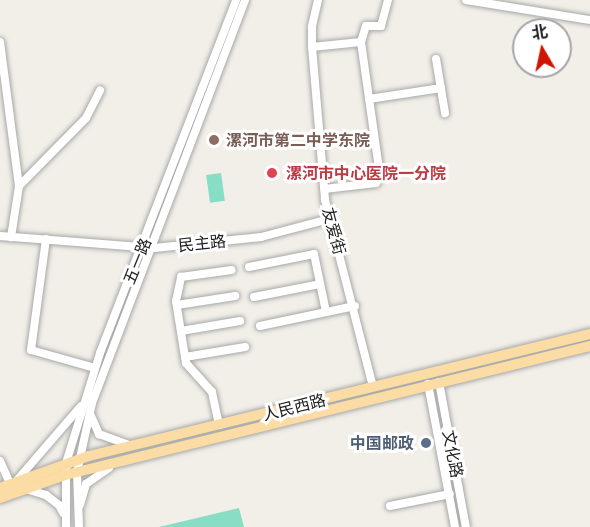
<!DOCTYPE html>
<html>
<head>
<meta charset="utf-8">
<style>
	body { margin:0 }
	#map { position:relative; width:590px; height:527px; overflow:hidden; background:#f1efe8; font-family:"IBM Plex Sans","Noto Sans SC",sans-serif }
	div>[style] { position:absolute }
	.pitch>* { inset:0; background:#88dec4; transform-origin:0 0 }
	.roads { filter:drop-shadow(0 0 2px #a8a8a8) drop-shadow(0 0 2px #a8a8a8) }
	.minor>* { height:8px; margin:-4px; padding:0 4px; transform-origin:4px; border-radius:4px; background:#fff }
	.major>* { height:10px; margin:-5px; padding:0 5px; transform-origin:5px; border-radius:5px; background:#fadca4 }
	.dots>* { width:16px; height:16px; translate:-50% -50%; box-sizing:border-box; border:3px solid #fff; border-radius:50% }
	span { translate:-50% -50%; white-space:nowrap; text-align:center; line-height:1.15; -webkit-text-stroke:6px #fff; paint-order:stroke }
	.education-label { font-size:16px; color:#785e54; font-weight:700 }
	.left { translate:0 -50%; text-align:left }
	.health-label { font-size:16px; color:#be3a42; font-weight:700 }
	.street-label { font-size:16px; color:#212121 }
	.service-label { font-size:16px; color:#4e5e75; font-weight:700 }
	.right { translate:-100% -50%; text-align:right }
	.north { position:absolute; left:512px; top:18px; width:60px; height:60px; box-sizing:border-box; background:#fff; border:2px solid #a6a6a6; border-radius:50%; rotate:351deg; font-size:16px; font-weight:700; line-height:24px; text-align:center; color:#212121 }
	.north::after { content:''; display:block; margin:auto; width:21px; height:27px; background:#cf1404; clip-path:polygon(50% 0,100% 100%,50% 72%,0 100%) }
</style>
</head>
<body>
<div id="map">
	<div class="pitch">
		<div style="left:221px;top:173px;width:28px;height:15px;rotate:82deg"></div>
		<div style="clip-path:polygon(239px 508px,244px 527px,159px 527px)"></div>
	</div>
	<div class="roads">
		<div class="minor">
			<div style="left:318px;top:0;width:28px;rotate:103deg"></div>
			<div style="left:312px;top:27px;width:20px;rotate:90deg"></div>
			<div style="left:312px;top:47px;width:154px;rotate:85.1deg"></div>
			<div style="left:325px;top:200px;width:193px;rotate:75.6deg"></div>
			<div style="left:466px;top:0;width:126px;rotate:9.2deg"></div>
			<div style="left:0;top:42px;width:145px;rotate:82.5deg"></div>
			<div style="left:19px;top:186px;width:52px;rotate:98.9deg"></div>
			<div style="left:361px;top:42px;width:17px;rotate:-73deg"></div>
			<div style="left:366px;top:26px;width:15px"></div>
			<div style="left:381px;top:26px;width:27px;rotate:-75deg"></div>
			<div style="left:312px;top:47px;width:49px;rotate:-5.8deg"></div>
			<div style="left:361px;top:42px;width:134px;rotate:81.9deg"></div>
			<div style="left:380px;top:175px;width:9px;rotate:117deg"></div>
			<div style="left:376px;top:183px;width:52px;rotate:173.4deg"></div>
			<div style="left:436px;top:59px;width:55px;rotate:80.5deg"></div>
			<div style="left:369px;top:99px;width:73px;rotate:-8.7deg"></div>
			<div style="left:19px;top:186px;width:95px;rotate:-45.4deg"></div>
			<div style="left:86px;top:118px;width:31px;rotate:-63deg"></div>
			<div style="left:0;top:236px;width:154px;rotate:4.5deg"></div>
			<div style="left:154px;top:248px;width:108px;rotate:-5.9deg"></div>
			<div style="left:261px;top:237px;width:70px;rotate:-14.8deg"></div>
			<div style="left:46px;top:239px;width:112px;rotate:97.7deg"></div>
			<div style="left:31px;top:350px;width:66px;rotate:15.7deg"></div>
			<div style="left:249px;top:267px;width:66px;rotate:-11.3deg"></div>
			<div style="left:314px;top:254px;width:59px;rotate:78.3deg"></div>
			<div style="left:254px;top:297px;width:67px;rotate:-11.1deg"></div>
			<div style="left:177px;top:305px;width:59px;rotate:-8.8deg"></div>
			<div style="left:260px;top:326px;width:97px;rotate:-11.9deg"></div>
			<div style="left:181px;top:331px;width:60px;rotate:-9.6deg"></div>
			<div style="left:185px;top:357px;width:61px;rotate:-9.5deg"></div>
			<div style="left:439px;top:382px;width:147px;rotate:79.5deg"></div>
			<div style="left:428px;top:384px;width:146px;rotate:79.3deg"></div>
			<div style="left:91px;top:416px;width:20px;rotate:66deg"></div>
			<div style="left:99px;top:434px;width:32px;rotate:20deg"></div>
			<div style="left:219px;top:425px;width:34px;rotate:-102deg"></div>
			<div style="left:212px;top:392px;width:39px;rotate:-132deg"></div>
			<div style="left:186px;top:363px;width:63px;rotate:-99.2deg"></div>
			<div style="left:176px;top:301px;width:25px;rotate:-78deg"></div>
			<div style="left:181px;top:277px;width:51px;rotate:-7.8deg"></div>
			<div style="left:0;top:461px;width:24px;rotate:66deg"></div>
			<div style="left:18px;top:479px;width:96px;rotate:-49.2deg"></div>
			<div style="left:26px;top:489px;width:21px;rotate:17deg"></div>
			<div style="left:46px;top:495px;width:16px;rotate:38deg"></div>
			<div style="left:59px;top:505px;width:9px;rotate:63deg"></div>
			<div style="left:80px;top:505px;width:22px;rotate:-74deg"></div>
			<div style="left:86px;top:484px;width:28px;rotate:-35deg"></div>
			<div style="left:390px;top:506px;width:61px;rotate:-11.3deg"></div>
			<div style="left:66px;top:527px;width:64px;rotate:-90deg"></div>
			<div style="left:66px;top:463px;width:115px;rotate:-72.8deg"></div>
			<div style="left:100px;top:353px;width:378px;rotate:-68.9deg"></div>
			<div style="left:79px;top:527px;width:55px;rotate:-92.1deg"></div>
			<div style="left:77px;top:472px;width:71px;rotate:-77.7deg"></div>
			<div style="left:92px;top:403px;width:431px;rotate:-69.2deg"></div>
		</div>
		<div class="major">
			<div style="left:0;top:488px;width:95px;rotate:-19.8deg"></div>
			<div style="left:89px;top:456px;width:516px;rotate:-13.69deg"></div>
			<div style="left:0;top:498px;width:69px;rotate:-19.5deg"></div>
			<div style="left:65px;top:475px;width:541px;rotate:-13.8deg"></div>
		</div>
	</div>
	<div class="dots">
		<div style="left:214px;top:140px;background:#8d6e63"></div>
		<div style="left:272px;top:173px;background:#e0444e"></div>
		<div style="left:426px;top:443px;background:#5c6f8a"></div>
	</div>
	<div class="education-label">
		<span class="left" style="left:226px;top:140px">漯河市第二中学东院</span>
	</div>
	<div class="health-label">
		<span class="left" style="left:286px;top:173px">漯河市中心医院一分院</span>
	</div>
	<div class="street-label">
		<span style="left:334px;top:231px;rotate:75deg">友爱街</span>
		<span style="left:202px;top:243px;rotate:-6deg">民主路</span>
		<span style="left:137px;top:261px;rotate:-68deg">五一路</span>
		<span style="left:294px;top:407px;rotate:-14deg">人民西路</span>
		<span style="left:453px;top:454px;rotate:79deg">文化路</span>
	</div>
	<div class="service-label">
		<span class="right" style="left:414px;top:443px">中国邮政</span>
	</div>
	<div class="north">北</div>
</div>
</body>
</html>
